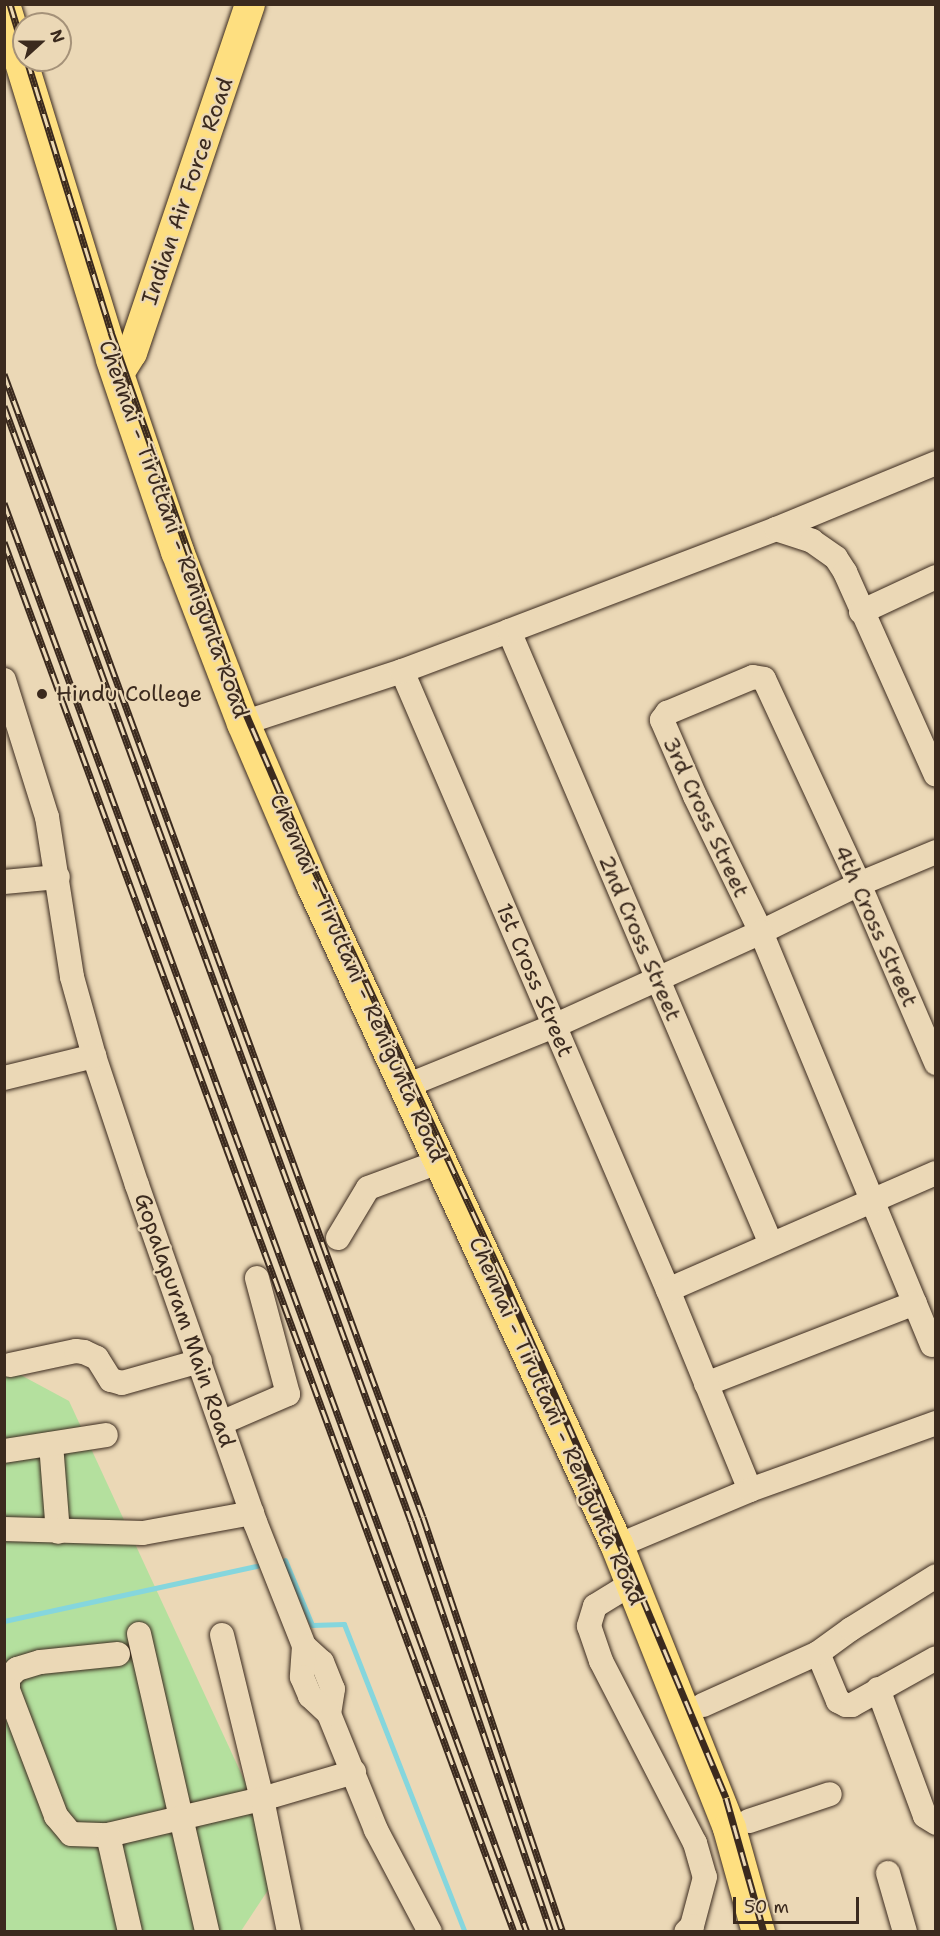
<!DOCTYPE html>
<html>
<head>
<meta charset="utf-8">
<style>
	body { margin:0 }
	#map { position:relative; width:940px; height:1936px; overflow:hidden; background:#ebd8b6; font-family:"Shantell Sans",sans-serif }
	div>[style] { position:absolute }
	.green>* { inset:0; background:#b4e09e }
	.stream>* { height:5px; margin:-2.5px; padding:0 2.5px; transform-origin:2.5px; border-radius:2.5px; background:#85d6dd }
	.roads { filter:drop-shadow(0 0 2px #3b2a1e) drop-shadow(0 0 2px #3b2a1e) }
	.minor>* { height:24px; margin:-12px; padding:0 12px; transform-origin:12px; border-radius:12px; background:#ebd8b6 }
	.major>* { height:30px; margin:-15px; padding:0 15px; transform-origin:15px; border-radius:15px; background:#fedf80 }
	.highway>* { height:33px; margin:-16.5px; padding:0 16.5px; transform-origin:16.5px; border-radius:16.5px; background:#fedf80 }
	.rail>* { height:7px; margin-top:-3.5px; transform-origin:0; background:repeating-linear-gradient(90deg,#ebd8b6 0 14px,#3b2a1e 0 28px); box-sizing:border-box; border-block:2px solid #3b2a1e }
	.dots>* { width:16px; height:16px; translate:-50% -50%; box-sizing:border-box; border:3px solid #ebd8b6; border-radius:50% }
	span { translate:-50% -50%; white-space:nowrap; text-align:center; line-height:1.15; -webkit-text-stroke:4.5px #ebd8b6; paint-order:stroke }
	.street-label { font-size:22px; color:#3b2a1e }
	.poi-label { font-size:22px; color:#3b2a1e }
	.left { translate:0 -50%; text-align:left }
	.frame { position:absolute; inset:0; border:6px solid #3b2a1e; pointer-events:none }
	.north { position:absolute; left:12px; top:12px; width:60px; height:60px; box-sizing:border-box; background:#ebd8b6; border:2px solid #a59279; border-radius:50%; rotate:69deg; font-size:16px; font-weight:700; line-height:24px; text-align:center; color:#3b2a1e }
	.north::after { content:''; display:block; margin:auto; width:21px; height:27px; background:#3b2a1e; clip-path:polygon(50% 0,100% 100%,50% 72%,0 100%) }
	.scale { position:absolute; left:733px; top:1897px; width:126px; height:27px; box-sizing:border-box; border:3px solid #3b2a1e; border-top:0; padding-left:8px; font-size:18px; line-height:21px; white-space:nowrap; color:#3b2a1e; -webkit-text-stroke:4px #ebd8b6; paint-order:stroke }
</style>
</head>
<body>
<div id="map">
	<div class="green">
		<div style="clip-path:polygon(4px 1366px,69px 1401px,284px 1866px,241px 1931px,5px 1931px)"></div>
	</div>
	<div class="stream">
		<div style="left:285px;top:1560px;width:70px;rotate:67.4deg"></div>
		<div style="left:312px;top:1625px;width:32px;rotate:-2deg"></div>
		<div style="left:344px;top:1624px;width:331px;rotate:68.6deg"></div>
		<div style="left:4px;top:1621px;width:259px;rotate:-12.3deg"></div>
	</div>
	<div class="roads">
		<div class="minor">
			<div style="left:776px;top:529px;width:38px;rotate:18deg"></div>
			<div style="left:812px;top:541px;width:29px;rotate:35deg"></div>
			<div style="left:836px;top:558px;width:17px;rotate:57deg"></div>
			<div style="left:845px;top:572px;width:222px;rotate:65.9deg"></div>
			<div style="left:861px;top:612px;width:83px;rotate:-25deg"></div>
			<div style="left:509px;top:631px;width:667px;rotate:66.86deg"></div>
			<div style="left:402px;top:671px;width:674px;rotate:66.75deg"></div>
			<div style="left:4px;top:680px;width:144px;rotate:72.6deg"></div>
			<div style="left:47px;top:817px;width:162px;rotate:81.1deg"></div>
			<div style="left:72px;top:977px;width:82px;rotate:74.4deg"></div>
			<div style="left:94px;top:1056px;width:136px;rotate:71.6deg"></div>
			<div style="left:137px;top:1185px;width:357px;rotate:70.7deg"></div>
			<div style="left:255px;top:1522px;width:133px;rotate:68.4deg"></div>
			<div style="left:304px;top:1646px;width:24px;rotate:42deg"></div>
			<div style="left:322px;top:1662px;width:29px;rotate:68deg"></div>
			<div style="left:333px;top:1689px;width:25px;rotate:99deg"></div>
			<div style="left:329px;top:1714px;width:125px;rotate:67.9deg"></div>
			<div style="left:376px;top:1830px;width:115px;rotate:62.1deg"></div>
			<div style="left:243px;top:723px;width:167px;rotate:-18.1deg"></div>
			<div style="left:402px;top:671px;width:114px;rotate:-20.5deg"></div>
			<div style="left:509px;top:631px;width:286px;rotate:-20.9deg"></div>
			<div style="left:776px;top:529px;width:173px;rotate:-22.4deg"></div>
			<div style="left:936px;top:852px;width:83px;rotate:157.4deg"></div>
			<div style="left:859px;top:884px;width:109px;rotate:153.9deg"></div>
			<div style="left:761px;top:932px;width:151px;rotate:-115.9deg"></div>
			<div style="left:695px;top:796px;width:83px;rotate:-113.5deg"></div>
			<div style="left:662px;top:720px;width:9px;rotate:-54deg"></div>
			<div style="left:667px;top:713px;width:93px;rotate:-22.7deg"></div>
			<div style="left:753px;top:677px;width:11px;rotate:10deg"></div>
			<div style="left:764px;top:679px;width:226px;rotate:65.1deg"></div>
			<div style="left:859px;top:884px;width:195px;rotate:66.7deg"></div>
			<div style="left:4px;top:882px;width:54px;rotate:-5.3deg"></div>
			<div style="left:4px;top:1078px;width:93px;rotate:-13.7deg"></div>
			<div style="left:406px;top:1086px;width:160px;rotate:-22.1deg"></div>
			<div style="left:554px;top:1026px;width:227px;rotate:-24.4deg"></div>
			<div style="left:761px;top:932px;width:447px;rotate:67.5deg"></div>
			<div style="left:338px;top:1238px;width:58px;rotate:-59deg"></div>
			<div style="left:368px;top:1188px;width:78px;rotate:-20.3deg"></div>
			<div style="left:10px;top:1365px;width:67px;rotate:-12deg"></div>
			<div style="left:76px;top:1351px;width:8px;rotate:7deg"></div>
			<div style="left:84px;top:1352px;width:14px;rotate:25deg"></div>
			<div style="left:97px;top:1358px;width:26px;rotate:58deg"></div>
			<div style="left:111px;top:1380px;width:11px;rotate:15deg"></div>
			<div style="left:122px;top:1383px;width:81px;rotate:-15.8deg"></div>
			<div style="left:706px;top:1384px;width:224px;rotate:-21.2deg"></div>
			<div style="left:221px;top:1423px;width:73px;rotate:-23.4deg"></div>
			<div style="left:288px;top:1394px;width:120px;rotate:-105deg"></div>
			<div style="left:51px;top:1444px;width:88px;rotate:85.5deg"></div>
			<div style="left:4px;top:1451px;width:103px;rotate:-8.9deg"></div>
			<div style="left:750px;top:1490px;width:216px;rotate:-112.3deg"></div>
			<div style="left:668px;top:1290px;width:292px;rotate:-23.6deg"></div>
			<div style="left:4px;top:1529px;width:139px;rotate:1.6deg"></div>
			<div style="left:143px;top:1533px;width:111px;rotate:-10.4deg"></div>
			<div style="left:617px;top:1546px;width:144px;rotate:-22.8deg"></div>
			<div style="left:750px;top:1490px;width:198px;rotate:-19.8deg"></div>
			<div style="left:631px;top:1584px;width:42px;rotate:148.6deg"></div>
			<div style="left:595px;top:1606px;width:21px;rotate:107deg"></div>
			<div style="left:589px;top:1626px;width:37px;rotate:71deg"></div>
			<div style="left:601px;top:1661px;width:205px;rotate:62.7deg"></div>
			<div style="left:695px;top:1843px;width:35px;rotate:74deg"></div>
			<div style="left:705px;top:1877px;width:51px;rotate:104.9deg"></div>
			<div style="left:692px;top:1926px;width:8px;rotate:135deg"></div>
			<div style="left:139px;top:1634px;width:306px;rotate:77.1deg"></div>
			<div style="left:222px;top:1635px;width:169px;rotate:76.3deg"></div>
			<div style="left:262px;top:1799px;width:136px;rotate:78.5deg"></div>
			<div style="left:304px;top:1646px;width:31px;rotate:94deg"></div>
			<div style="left:302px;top:1677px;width:21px;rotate:67deg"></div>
			<div style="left:310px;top:1696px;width:26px;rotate:43deg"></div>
			<div style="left:818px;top:1653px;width:52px;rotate:67.4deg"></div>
			<div style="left:838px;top:1701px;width:9px;rotate:27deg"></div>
			<div style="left:846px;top:1705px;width:6px"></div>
			<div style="left:852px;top:1705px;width:96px;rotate:-29.2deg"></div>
			<div style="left:118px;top:1654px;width:78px;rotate:174.1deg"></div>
			<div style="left:40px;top:1662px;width:24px;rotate:163deg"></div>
			<div style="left:17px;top:1669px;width:13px;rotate:135deg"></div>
			<div style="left:8px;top:1678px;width:12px;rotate:90deg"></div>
			<div style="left:8px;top:1690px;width:135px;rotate:69.1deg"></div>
			<div style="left:56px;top:1816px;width:23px;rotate:50deg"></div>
			<div style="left:71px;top:1834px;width:37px;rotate:2deg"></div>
			<div style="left:108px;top:1835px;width:158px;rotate:-13.2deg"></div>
			<div style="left:262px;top:1799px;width:96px;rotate:-16.4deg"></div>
			<div style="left:878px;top:1689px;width:135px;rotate:69.7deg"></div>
			<div style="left:925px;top:1816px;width:13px;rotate:32deg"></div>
			<div style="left:703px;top:1705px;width:126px;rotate:-24.3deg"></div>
			<div style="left:818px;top:1653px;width:41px;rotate:-36deg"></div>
			<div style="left:851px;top:1629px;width:100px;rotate:-31.9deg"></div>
			<div style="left:749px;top:1821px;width:85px;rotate:-18.4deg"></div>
			<div style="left:108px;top:1835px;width:99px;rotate:77.2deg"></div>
			<div style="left:888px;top:1873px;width:61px;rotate:73.9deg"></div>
		</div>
		<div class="major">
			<div style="left:118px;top:375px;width:26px;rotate:-58deg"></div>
			<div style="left:132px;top:353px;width:368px;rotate:-71.3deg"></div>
		</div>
		<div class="highway">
			<div style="left:4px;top:7px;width:368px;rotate:72.9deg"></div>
			<div style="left:112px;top:359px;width:203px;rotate:71.3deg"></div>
			<div style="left:177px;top:551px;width:184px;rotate:69deg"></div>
			<div style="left:243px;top:723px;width:175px;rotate:66.8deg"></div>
			<div style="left:312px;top:884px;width:729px;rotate:65.26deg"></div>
			<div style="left:617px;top:1546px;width:303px;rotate:68.3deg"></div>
			<div style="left:729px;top:1828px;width:108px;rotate:74.4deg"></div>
		</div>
	</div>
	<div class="rail">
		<div style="left:10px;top:4px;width:48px;rotate:73.1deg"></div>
		<div style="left:27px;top:60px;width:285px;rotate:72.8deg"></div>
		<div style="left:111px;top:332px;width:392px;rotate:70.6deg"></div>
		<div style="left:241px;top:702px;width:139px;rotate:66.7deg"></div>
		<div style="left:296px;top:830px;width:486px;rotate:65.2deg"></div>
		<div style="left:500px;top:1271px;width:244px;rotate:66.1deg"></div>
		<div style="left:599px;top:1494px;width:329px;rotate:67.3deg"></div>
		<div style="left:726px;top:1798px;width:139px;rotate:74.2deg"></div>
		<div style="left:4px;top:374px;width:1217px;rotate:69.87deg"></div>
		<div style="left:423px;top:1517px;width:438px;rotate:71.4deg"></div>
		<div style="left:4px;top:406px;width:1187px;rotate:69.95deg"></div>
		<div style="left:411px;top:1521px;width:434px;rotate:71.2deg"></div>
		<div style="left:4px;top:503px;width:1522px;rotate:69.9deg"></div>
		<div style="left:4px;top:542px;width:1481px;rotate:69.85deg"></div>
	</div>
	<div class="dots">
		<div style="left:42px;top:694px;background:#3b2a1e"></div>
	</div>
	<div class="street-label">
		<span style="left:187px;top:191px;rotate:-71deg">Indian Air Force Road</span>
		<span style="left:174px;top:529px;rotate:70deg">Chennai - Tiruttani - Renigunta Road</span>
		<span style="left:706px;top:817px;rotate:65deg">3rd Cross Street</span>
		<span style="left:876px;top:926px;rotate:66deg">4th Cross Street</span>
		<span style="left:640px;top:938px;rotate:67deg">2nd Cross Street</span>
		<span style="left:358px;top:978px;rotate:66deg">Chennai - Tiruttani - Renigunta Road</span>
		<span style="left:535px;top:980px;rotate:67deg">1st Cross Street</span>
		<span style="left:185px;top:1320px;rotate:71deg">Gopalapuram Main Road</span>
		<span style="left:557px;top:1421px;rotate:66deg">Chennai - Tiruttani - Renigunta Road</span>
	</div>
	<div class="poi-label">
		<span class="left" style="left:56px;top:694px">Hindu College</span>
	</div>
	<div class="frame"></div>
	<div class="north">N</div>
	<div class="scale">50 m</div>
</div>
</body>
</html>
